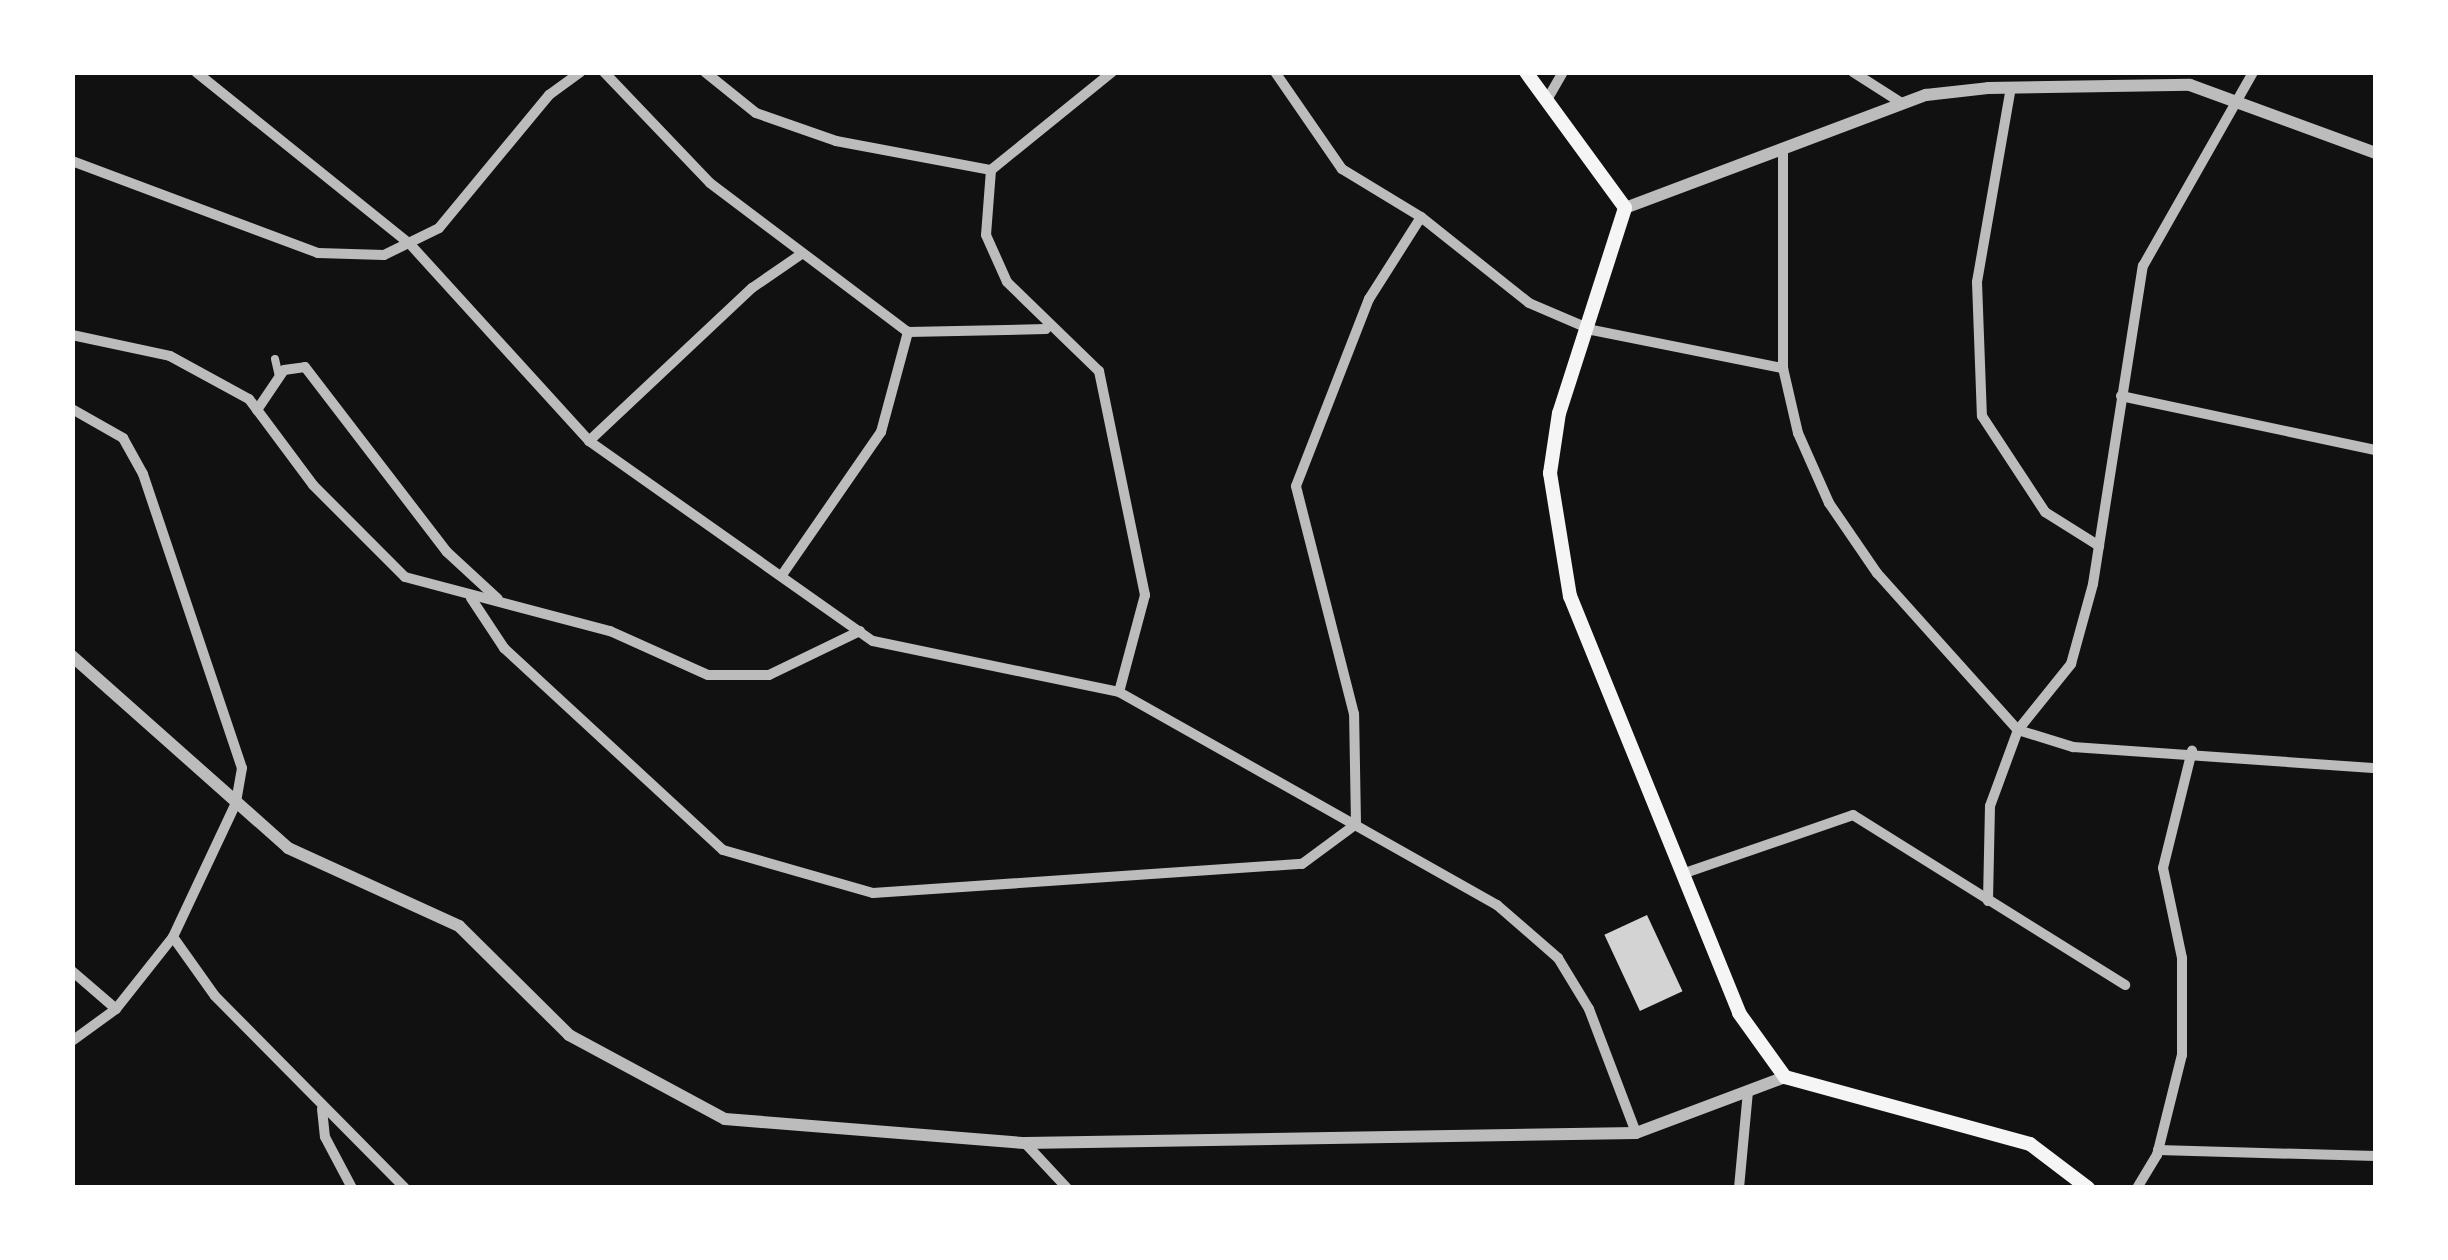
<!DOCTYPE html>
<html>
<head>
<meta charset="utf-8">
<style>
	body { margin:0 }
	#map { position:relative; width:2448px; height:1260px; overflow:hidden; background:#111; font-family:"Sofia Sans Condensed",sans-serif }
	div>[style] { position:absolute }
	.building>* { inset:0; background:#d3d3d3; transform-origin:0 0 }
	.pedestrian>* { height:8px; margin:-4px; padding:0 4px; transform-origin:4px; border-radius:4px; background:#bcbcbc }
	.minor>* { height:10px; margin:-5px; padding:0 5px; transform-origin:5px; border-radius:5px; background:#bcbcbc }
	.tertiary>* { height:12px; margin:-6px; padding:0 6px; transform-origin:6px; border-radius:6px; background:#bcbcbc }
	.secondary>* { height:14px; margin:-7px; padding:0 7px; transform-origin:7px; border-radius:7px; background:#f5f5f5 }
	span { translate:-50% -50%; white-space:nowrap; text-align:center; line-height:1.15; -webkit-text-stroke:10px #fff; paint-order:stroke }
	.frame { position:absolute; inset:0; border:75px solid #fff; pointer-events:none }
</style>
</head>
<body>
<div id="map">
	<div class="building">
		<div style="left:1647px;top:915px;width:84px;height:47px;rotate:65deg"></div>
	</div>
	<div class="pedestrian">
		<div style="left:275px;top:359px;width:18px;rotate:77deg"></div>
	</div>
	<div class="minor">
		<div style="left:196px;top:72px;width:273px;rotate:38.8deg"></div>
		<div style="left:409px;top:243px;width:268px;rotate:47.7deg"></div>
		<div style="left:589px;top:441px;width:347px;rotate:35.2deg"></div>
		<div style="left:873px;top:641px;width:251px;rotate:11.7deg"></div>
		<div style="left:1119px;top:692px;width:434px;rotate:29.4deg"></div>
		<div style="left:1497px;top:905px;width:81px;rotate:41deg"></div>
		<div style="left:1558px;top:958px;width:60px;rotate:58.7deg"></div>
		<div style="left:1589px;top:1009px;width:133px;rotate:69.2deg"></div>
		<div style="left:604px;top:72px;width:153px;rotate:46.3deg"></div>
		<div style="left:710px;top:183px;width:248px;rotate:37deg"></div>
		<div style="left:908px;top:332px;width:138px;rotate:-1.2deg"></div>
		<div style="left:705px;top:72px;width:65px;rotate:38.8deg"></div>
		<div style="left:756px;top:113px;width:85px;rotate:19.3deg"></div>
		<div style="left:836px;top:141px;width:158px;rotate:10.6deg"></div>
		<div style="left:991px;top:170px;width:156px;rotate:-39deg"></div>
		<div style="left:1275px;top:72px;width:118px;rotate:55.4deg"></div>
		<div style="left:1342px;top:169px;width:92px;rotate:31.3deg"></div>
		<div style="left:1421px;top:217px;width:138px;rotate:38.5deg"></div>
		<div style="left:1529px;top:303px;width:69px;rotate:23.2deg"></div>
		<div style="left:1592px;top:330px;width:195px;rotate:11.3deg"></div>
		<div style="left:1853px;top:72px;width:59px;rotate:32.6deg"></div>
		<div style="left:2011px;top:87px;width:198px;rotate:99.9deg"></div>
		<div style="left:1977px;top:282px;width:134px;rotate:87.9deg"></div>
		<div style="left:1982px;top:416px;width:115px;rotate:56.7deg"></div>
		<div style="left:2045px;top:512px;width:64px;rotate:32.2deg"></div>
		<div style="left:1548px;top:98px;width:30px;rotate:-60deg"></div>
		<div style="left:1783px;top:150px;width:218px;rotate:90deg"></div>
		<div style="left:1783px;top:368px;width:67px;rotate:77deg"></div>
		<div style="left:1798px;top:433px;width:77px;rotate:66.1deg"></div>
		<div style="left:1829px;top:503px;width:85px;rotate:55.6deg"></div>
		<div style="left:1877px;top:573px;width:211px;rotate:48.1deg"></div>
		<div style="left:2018px;top:730px;width:58px;rotate:17.2deg"></div>
		<div style="left:2073px;top:747px;width:304px;rotate:4deg"></div>
		<div style="left:72px;top:161px;width:263px;rotate:20.5deg"></div>
		<div style="left:318px;top:253px;width:66px;rotate:1.7deg"></div>
		<div style="left:384px;top:255px;width:61px;rotate:-26.1deg"></div>
		<div style="left:439px;top:228px;width:173px;rotate:-50.4deg"></div>
		<div style="left:549px;top:95px;width:39px;rotate:-36deg"></div>
		<div style="left:991px;top:170px;width:65px;rotate:94.4deg"></div>
		<div style="left:986px;top:235px;width:51px;rotate:65.9deg"></div>
		<div style="left:1007px;top:282px;width:128px;rotate:44.1deg"></div>
		<div style="left:1099px;top:371px;width:229px;rotate:78.4deg"></div>
		<div style="left:1145px;top:595px;width:100px;rotate:105deg"></div>
		<div style="left:72px;top:335px;width:100px;rotate:12.1deg"></div>
		<div style="left:170px;top:356px;width:90px;rotate:28.6deg"></div>
		<div style="left:249px;top:399px;width:107px;rotate:53.3deg"></div>
		<div style="left:313px;top:485px;width:130px;rotate:45deg"></div>
		<div style="left:405px;top:577px;width:212px;rotate:14.8deg"></div>
		<div style="left:610px;top:631px;width:107px;rotate:24.2deg"></div>
		<div style="left:708px;top:675px;width:61px"></div>
		<div style="left:769px;top:675px;width:101px;rotate:-25.8deg"></div>
		<div style="left:2121px;top:396px;width:261px;rotate:12deg"></div>
		<div style="left:72px;top:409px;width:59px;rotate:29.6deg"></div>
		<div style="left:123px;top:438px;width:41px;rotate:60.9deg"></div>
		<div style="left:143px;top:474px;width:310px;rotate:71.4deg"></div>
		<div style="left:242px;top:768px;width:36px;rotate:100deg"></div>
		<div style="left:236px;top:803px;width:148px;rotate:115.2deg"></div>
		<div style="left:173px;top:937px;width:92px;rotate:128.4deg"></div>
		<div style="left:116px;top:1009px;width:54px;rotate:144deg"></div>
		<div style="left:257px;top:410px;width:48px;rotate:-56deg"></div>
		<div style="left:284px;top:370px;width:21px;rotate:-8deg"></div>
		<div style="left:305px;top:367px;width:233px;rotate:52.5deg"></div>
		<div style="left:447px;top:552px;width:69px;rotate:42.7deg"></div>
		<div style="left:589px;top:441px;width:224px;rotate:-43.2deg"></div>
		<div style="left:752px;top:288px;width:58px;rotate:-34.5deg"></div>
		<div style="left:782px;top:575px;width:174px;rotate:-55.3deg"></div>
		<div style="left:881px;top:432px;width:104px;rotate:-74.9deg"></div>
		<div style="left:471px;top:598px;width:60px;rotate:56.6deg"></div>
		<div style="left:504px;top:648px;width:298px;rotate:42.7deg"></div>
		<div style="left:723px;top:850px;width:156px;rotate:16deg"></div>
		<div style="left:873px;top:893px;width:430px;rotate:-3.9deg"></div>
		<div style="left:1302px;top:864px;width:67px;rotate:-36.5deg"></div>
		<div style="left:1356px;top:824px;width:110px;rotate:-91deg"></div>
		<div style="left:1354px;top:714px;width:235px;rotate:-104.3deg"></div>
		<div style="left:1296px;top:486px;width:201px;rotate:-68.7deg"></div>
		<div style="left:1369px;top:299px;width:97px;rotate:-57.6deg"></div>
		<div style="left:1682px;top:874px;width:181px;rotate:-19deg"></div>
		<div style="left:1853px;top:815px;width:321px;rotate:32deg"></div>
		<div style="left:1988px;top:901px;width:95px;rotate:-88.8deg"></div>
		<div style="left:1990px;top:806px;width:81px;rotate:-69.8deg"></div>
		<div style="left:2018px;top:730px;width:85px;rotate:-51.2deg"></div>
		<div style="left:2071px;top:664px;width:83px;rotate:-74.6deg"></div>
		<div style="left:2093px;top:584px;width:322px;rotate:-81.1deg"></div>
		<div style="left:2143px;top:266px;width:223px;rotate:-60.4deg"></div>
		<div style="left:173px;top:937px;width:72px;rotate:54.6deg"></div>
		<div style="left:215px;top:996px;width:270px;rotate:45.3deg"></div>
		<div style="left:72px;top:971px;width:58px;rotate:40.8deg"></div>
		<div style="left:322px;top:1109px;width:28px;rotate:84deg"></div>
		<div style="left:325px;top:1137px;width:58px;rotate:62.1deg"></div>
		<div style="left:1025px;top:1143px;width:62px;rotate:47deg"></div>
		<div style="left:2158px;top:1150px;width:218px;rotate:1.6deg"></div>
		<div style="left:1739px;top:1188px;width:97px;rotate:-84.7deg"></div>
		<div style="left:2137px;top:1188px;width:39px;rotate:-59deg"></div>
		<div style="left:2157px;top:1155px;width:103px;rotate:-76deg"></div>
		<div style="left:2182px;top:1055px;width:97px;rotate:-90deg"></div>
		<div style="left:2182px;top:958px;width:92px;rotate:-101.9deg"></div>
		<div style="left:2163px;top:868px;width:121px;rotate:-76.1deg"></div>
	</div>
	<div class="tertiary">
		<div style="left:1625px;top:208px;width:322px;rotate:-20.6deg"></div>
		<div style="left:1926px;top:95px;width:62px;rotate:-6.4deg"></div>
		<div style="left:1988px;top:88px;width:202px;rotate:-0.9deg"></div>
		<div style="left:2190px;top:85px;width:198px;rotate:20.1deg"></div>
		<div style="left:72px;top:656px;width:289px;rotate:41.6deg"></div>
		<div style="left:288px;top:848px;width:188px;rotate:24.5deg"></div>
		<div style="left:459px;top:926px;width:155px;rotate:44.7deg"></div>
		<div style="left:569px;top:1035px;width:177px;rotate:28.3deg"></div>
		<div style="left:725px;top:1119px;width:301px;rotate:4.6deg"></div>
		<div style="left:1025px;top:1143px;width:611px;rotate:-0.94deg"></div>
		<div style="left:1636px;top:1133px;width:159px;rotate:-20.6deg"></div>
	</div>
	<div class="secondary">
		<div style="left:1526px;top:72px;width:168px;rotate:53.9deg"></div>
		<div style="left:1625px;top:208px;width:215px;rotate:107.8deg"></div>
		<div style="left:1559px;top:413px;width:61px;rotate:98.5deg"></div>
		<div style="left:1550px;top:473px;width:125px;rotate:80.8deg"></div>
		<div style="left:1570px;top:596px;width:450px;rotate:67.9deg"></div>
		<div style="left:1739px;top:1013px;width:79px;rotate:54.3deg"></div>
		<div style="left:1785px;top:1077px;width:254px;rotate:15.3deg"></div>
		<div style="left:2030px;top:1144px;width:73px;rotate:37.2deg"></div>
	</div>
	<div class="frame"></div>
</div>
</body>
</html>
